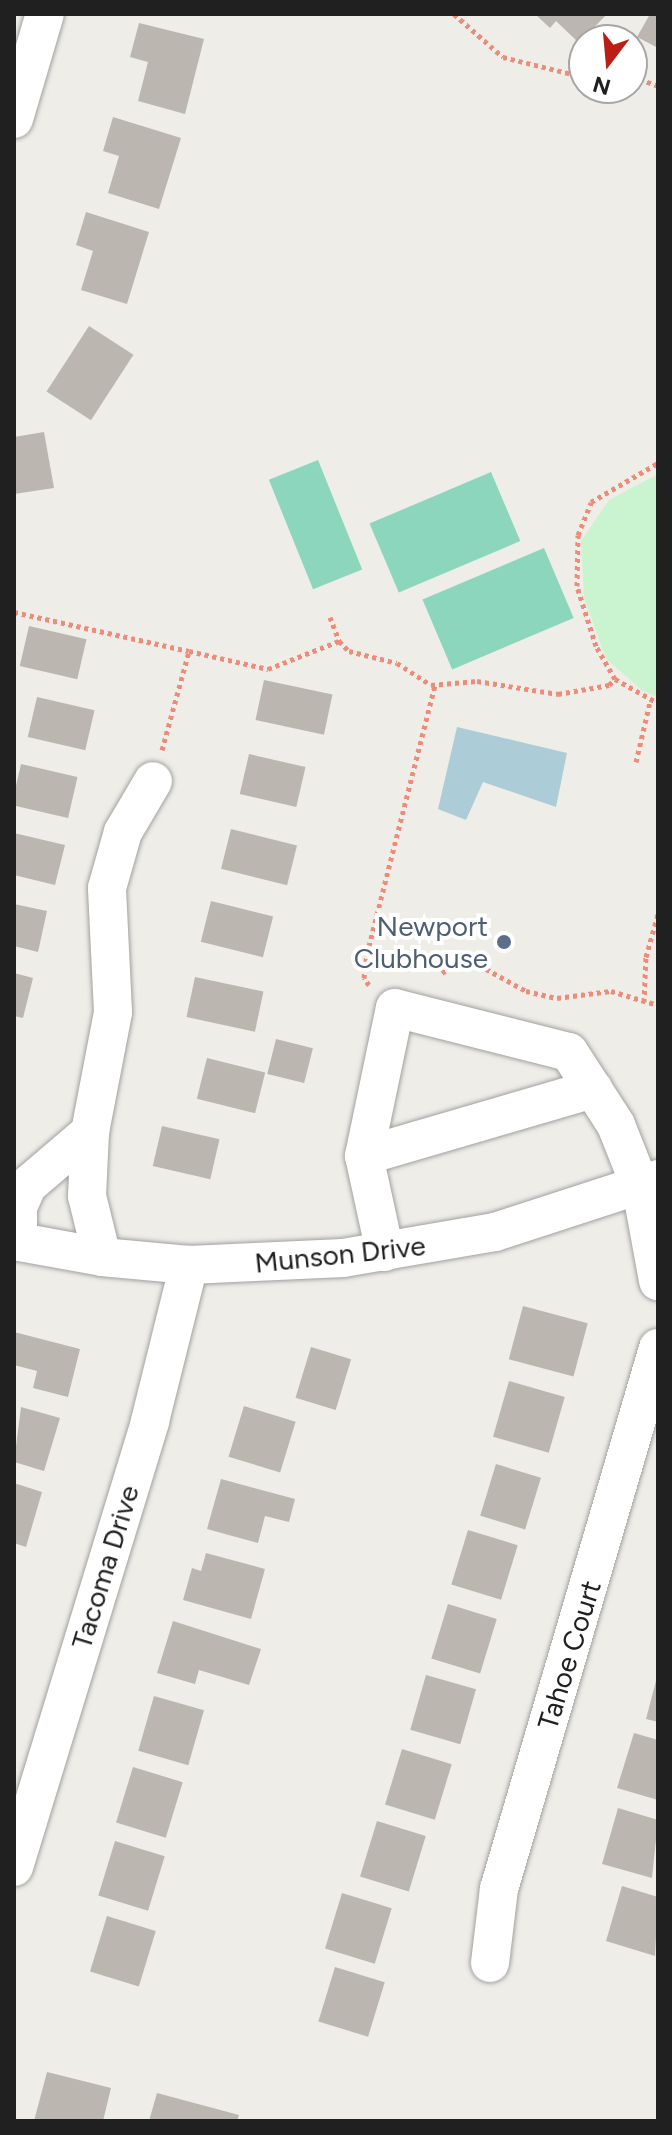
<!DOCTYPE html>
<html>
<head>
<meta charset="utf-8">
<style>
	body { margin:0 }
	#map { position:relative; width:672px; height:2135px; overflow:hidden; background:#efede7; font-family:Figtree,sans-serif }
	div>[style] { position:absolute }
	.park>* { inset:0; background:#c9f4cf }
	.pitch>* { inset:0; background:#8dd6be; transform-origin:0 0 }
	.water>* { inset:0; background:#acccd8 }
	.building>* { inset:0; background:#bcb6b0; transform-origin:0 0 }
	.path>* { height:5px; margin-top:-2.5px; transform-origin:0; background:repeating-linear-gradient(90deg,#ec8d7b 0 4px,transparent 0 8px) }
	.roads { filter:drop-shadow(0 0 2px #a1a1a1) drop-shadow(0 0 2px #a1a1a1) }
	.minor>* { height:38px; margin:-19px; padding:0 19px; transform-origin:19px; border-radius:19px; background:#fff }
	.dots>* { width:22px; height:22px; translate:-50% -50%; box-sizing:border-box; border:4px solid #fff; border-radius:50% }
	span { translate:-50% -50%; white-space:nowrap; text-align:center; line-height:1.15; -webkit-text-stroke:8px #fff; paint-order:stroke }
	.service-label { font-size:28px; color:#4e5e75 }
	.right { translate:-100% -50%; text-align:right }
	.street-label { font-size:28px; color:#202020 }
	.frame { position:absolute; inset:0; border:16px solid #202020; pointer-events:none }
	.north { position:absolute; left:568px; top:24px; width:80px; height:80px; box-sizing:border-box; background:#fff; border:2px solid #a6a6a6; border-radius:50%; rotate:196deg; font-size:22px; font-weight:700; line-height:32px; text-align:center; color:#202020 }
	.north::after { content:''; display:block; margin:auto; width:28px; height:36px; background:#ba1e15; clip-path:polygon(50% 0,100% 100%,50% 72%,0 100%) }
</style>
</head>
<body>
<div id="map">
	<div class="park">
		<div style="clip-path:polygon(658px 474px,658px 697px,643px 691px,606px 659px,584px 598px,581px 541px,609px 500px)"></div>
	</div>
	<div class="pitch">
		<div style="left:318px;top:460px;width:118px;height:53px;rotate:68deg"></div>
		<div style="left:491px;top:472px;width:75px;height:132px;rotate:67deg"></div>
		<div style="left:544px;top:548px;width:76px;height:132px;rotate:67deg"></div>
	</div>
	<div class="water">
		<div style="clip-path:polygon(457px 727px,567px 753px,556px 807px,483px 782px,466px 820px,438px 809px)"></div>
	</div>
	<div class="building">
		<div style="clip-path:polygon(535px 14px,607px 14px,579px 43px,556px 21px,550px 28px)"></div>
		<div style="clip-path:polygon(650px 14px,658px 14px,658px 48px,637px 37px)"></div>
		<div style="clip-path:polygon(139px 23px,204px 39px,185px 114px,138px 101px,148px 62px,130px 57px)"></div>
		<div style="clip-path:polygon(113px 117px,181px 138px,159px 209px,108px 193px,119px 156px,103px 151px)"></div>
		<div style="clip-path:polygon(86px 212px,149px 232px,127px 304px,81px 290px,93px 251px,76px 245px)"></div>
		<div style="left:89px;top:326px;width:53px;height:78px;rotate:33deg"></div>
		<div style="clip-path:polygon(44px 432px,54px 488px,14px 494px,14px 437px)"></div>
		<div style="left:29px;top:626px;width:59px;height:41px;rotate:13deg"></div>
		<div style="left:264px;top:680px;width:70px;height:41px;rotate:12deg"></div>
		<div style="left:37px;top:697px;width:59px;height:41px;rotate:13deg"></div>
		<div style="left:249px;top:754px;width:58px;height:41px;rotate:13deg"></div>
		<div style="left:21px;top:764px;width:58px;height:42px;rotate:13deg"></div>
		<div style="left:231px;top:829px;width:68px;height:41px;rotate:14deg"></div>
		<div style="clip-path:polygon(14px 833px,65px 845px,55px 885px,14px 875px)"></div>
		<div style="left:211px;top:901px;width:64px;height:42px;rotate:14deg"></div>
		<div style="clip-path:polygon(14px 904px,47px 911px,38px 952px,14px 946px)"></div>
		<div style="clip-path:polygon(14px 973px,33px 978px,23px 1018px,14px 1016px)"></div>
		<div style="left:195px;top:977px;width:70px;height:41px;rotate:12deg"></div>
		<div style="left:276px;top:1039px;width:38px;height:36px;rotate:14deg"></div>
		<div style="left:207px;top:1058px;width:60px;height:42px;rotate:14deg"></div>
		<div style="left:162px;top:1126px;width:59px;height:41px;rotate:13deg"></div>
		<div style="left:523px;top:1306px;width:67px;height:55px;rotate:15deg"></div>
		<div style="clip-path:polygon(14px 1332px,80px 1349px,68px 1397px,33px 1388px,37px 1371px,14px 1365px)"></div>
		<div style="left:311px;top:1347px;width:42px;height:53px;rotate:17deg"></div>
		<div style="left:509px;top:1381px;width:58px;height:58px;rotate:16deg"></div>
		<div style="left:244px;top:1406px;width:54px;height:53px;rotate:17deg"></div>
		<div style="clip-path:polygon(21px 1407px,60px 1418px,44px 1471px,14px 1462px)"></div>
		<div style="left:496px;top:1464px;width:47px;height:54px;rotate:17deg"></div>
		<div style="clip-path:polygon(221px 1479px,295px 1499px,289px 1522px,265px 1516px,258px 1543px,207px 1529px)"></div>
		<div style="clip-path:polygon(14px 1483px,42px 1492px,26px 1547px,14px 1543px)"></div>
		<div style="left:468px;top:1530px;width:52px;height:57px;rotate:17deg"></div>
		<div style="clip-path:polygon(206px 1553px,265px 1569px,251px 1619px,183px 1600px,192px 1568px,201px 1571px)"></div>
		<div style="left:448px;top:1604px;width:51px;height:57px;rotate:17deg"></div>
		<div style="clip-path:polygon(173px 1621px,261px 1649px,249px 1685px,199px 1670px,195px 1684px,157px 1673px)"></div>
		<div style="left:426px;top:1675px;width:52px;height:57px;rotate:16deg"></div>
		<div style="clip-path:polygon(657px 1677px,658px 1677px,658px 1722px,646px 1719px)"></div>
		<div style="left:154px;top:1696px;width:52px;height:57px;rotate:16deg"></div>
		<div style="clip-path:polygon(634px 1733px,658px 1740px,658px 1800px,617px 1788px)"></div>
		<div style="left:402px;top:1749px;width:52px;height:58px;rotate:17deg"></div>
		<div style="left:133px;top:1767px;width:52px;height:58px;rotate:17deg"></div>
		<div style="clip-path:polygon(618px 1808px,658px 1820px,652px 1878px,602px 1864px)"></div>
		<div style="left:377px;top:1821px;width:51px;height:58px;rotate:17deg"></div>
		<div style="left:115px;top:1841px;width:52px;height:57px;rotate:17deg"></div>
		<div style="clip-path:polygon(622px 1886px,658px 1897px,655px 1956px,606px 1941px)"></div>
		<div style="left:342px;top:1893px;width:52px;height:58px;rotate:17deg"></div>
		<div style="left:107px;top:1916px;width:51px;height:58px;rotate:17deg"></div>
		<div style="left:335px;top:1967px;width:52px;height:57px;rotate:17deg"></div>
		<div style="clip-path:polygon(47px 2072px,111px 2088px,103px 2121px,34px 2121px)"></div>
		<div style="clip-path:polygon(157px 2093px,239px 2115px,237px 2121px,149px 2121px)"></div>
	</div>
	<div class="path">
		<div style="left:454px;top:14px;width:65px;rotate:41.3deg"></div>
		<div style="left:503px;top:57px;width:83px;rotate:13.9deg"></div>
		<div style="left:632px;top:76px;width:28px;rotate:21deg"></div>
		<div style="left:14px;top:612px;width:179px;rotate:12.6deg"></div>
		<div style="left:330px;top:617px;width:26px;rotate:69deg"></div>
		<div style="left:615px;top:679px;width:49px;rotate:29.2deg"></div>
		<div style="left:162px;top:750px;width:103px;rotate:-74.7deg"></div>
		<div style="left:189px;top:651px;width:81px;rotate:12.8deg"></div>
		<div style="left:268px;top:669px;width:76px;rotate:-21.5deg"></div>
		<div style="left:339px;top:641px;width:14px;rotate:45deg"></div>
		<div style="left:349px;top:651px;width:49px;rotate:14deg"></div>
		<div style="left:397px;top:663px;width:40px;rotate:32.9deg"></div>
		<div style="left:431px;top:685px;width:46px;rotate:-5deg"></div>
		<div style="left:477px;top:681px;width:82px;rotate:9.1deg"></div>
		<div style="left:558px;top:694px;width:52px;rotate:-10deg"></div>
		<div style="left:609px;top:685px;width:8px;rotate:-45deg"></div>
		<div style="left:615px;top:679px;width:38px;rotate:-120deg"></div>
		<div style="left:596px;top:646px;width:63px;rotate:-107.6deg"></div>
		<div style="left:577px;top:586px;width:51px;rotate:-88.9deg"></div>
		<div style="left:578px;top:535px;width:35px;rotate:-68deg"></div>
		<div style="left:591px;top:502px;width:78px;rotate:-30.2deg"></div>
		<div style="left:636px;top:762px;width:62px;rotate:-76.9deg"></div>
		<div style="left:442px;top:973px;width:15px;rotate:-32deg"></div>
		<div style="left:455px;top:965px;width:24px"></div>
		<div style="left:479px;top:965px;width:54px;rotate:29deg"></div>
		<div style="left:526px;top:991px;width:32px;rotate:13deg"></div>
		<div style="left:557px;top:998px;width:54px;rotate:-7.4deg"></div>
		<div style="left:611px;top:991px;width:49px;rotate:16.6deg"></div>
		<div style="left:369px;top:985px;width:9px;rotate:-126deg"></div>
		<div style="left:364px;top:978px;width:24px;rotate:-83deg"></div>
		<div style="left:367px;top:954px;width:277px;rotate:-75.8deg"></div>
		<div style="left:644px;top:1002px;width:45px;rotate:-87.5deg"></div>
		<div style="left:646px;top:957px;width:45px;rotate:-74.4deg"></div>
	</div>
	<div class="roads">
		<div class="minor">
			<div style="left:14px;top:119px;width:109px;rotate:-73.6deg"></div>
			<div style="left:364px;top:1156px;width:239px;rotate:-16.3deg"></div>
			<div style="left:14px;top:1241px;width:89px;rotate:10.3deg"></div>
			<div style="left:102px;top:1257px;width:87px;rotate:5.3deg"></div>
			<div style="left:189px;top:1265px;width:154px;rotate:-2.6deg"></div>
			<div style="left:343px;top:1258px;width:154px;rotate:-9.7deg"></div>
			<div style="left:495px;top:1232px;width:171px;rotate:-18deg"></div>
			<div style="left:18px;top:1241px;width:34px;rotate:-90deg"></div>
			<div style="left:18px;top:1207px;width:24px;rotate:-66deg"></div>
			<div style="left:28px;top:1185px;width:82px;rotate:-40.5deg"></div>
			<div style="left:385px;top:1252px;width:98px;rotate:-102.3deg"></div>
			<div style="left:364px;top:1156px;width:151px;rotate:-78.2deg"></div>
			<div style="left:395px;top:1008px;width:179px;rotate:14.2deg"></div>
			<div style="left:569px;top:1052px;width:87px;rotate:57.2deg"></div>
			<div style="left:616px;top:1125px;width:68px;rotate:68.4deg"></div>
			<div style="left:641px;top:1188px;width:95px;rotate:79.6deg"></div>
			<div style="left:102px;top:1257px;width:63px;rotate:-103.8deg"></div>
			<div style="left:87px;top:1196px;width:64px;rotate:-87.3deg"></div>
			<div style="left:90px;top:1132px;width:122px;rotate:-79.1deg"></div>
			<div style="left:113px;top:1012px;width:124px;rotate:-92.8deg"></div>
			<div style="left:107px;top:888px;width:58px;rotate:-74.1deg"></div>
			<div style="left:123px;top:832px;width:59px;rotate:-59.5deg"></div>
			<div style="left:14px;top:1867px;width:466px;rotate:-73deg"></div>
			<div style="left:150px;top:1421px;width:161px;rotate:-76deg"></div>
			<div style="left:490px;top:1963px;width:75px;rotate:-83.1deg"></div>
			<div style="left:499px;top:1889px;width:564px;rotate:-73.62deg"></div>
		</div>
	</div>
	<div class="dots">
		<div style="left:504px;top:942px;background:#5c6f8a"></div>
	</div>
	<div class="service-label">
		<span class="right" style="left:488px;top:942px">Newport<br>Clubhouse</span>
	</div>
	<div class="street-label">
		<span style="left:340px;top:1254px;rotate:-6deg">Munson Drive</span>
		<span style="left:105px;top:1567px;rotate:-73deg">Tacoma Drive</span>
		<span style="left:569px;top:1655px;rotate:-73deg">Tahoe Court</span>
	</div>
	<div class="frame"></div>
	<div class="north">N</div>
</div>
</body>
</html>
